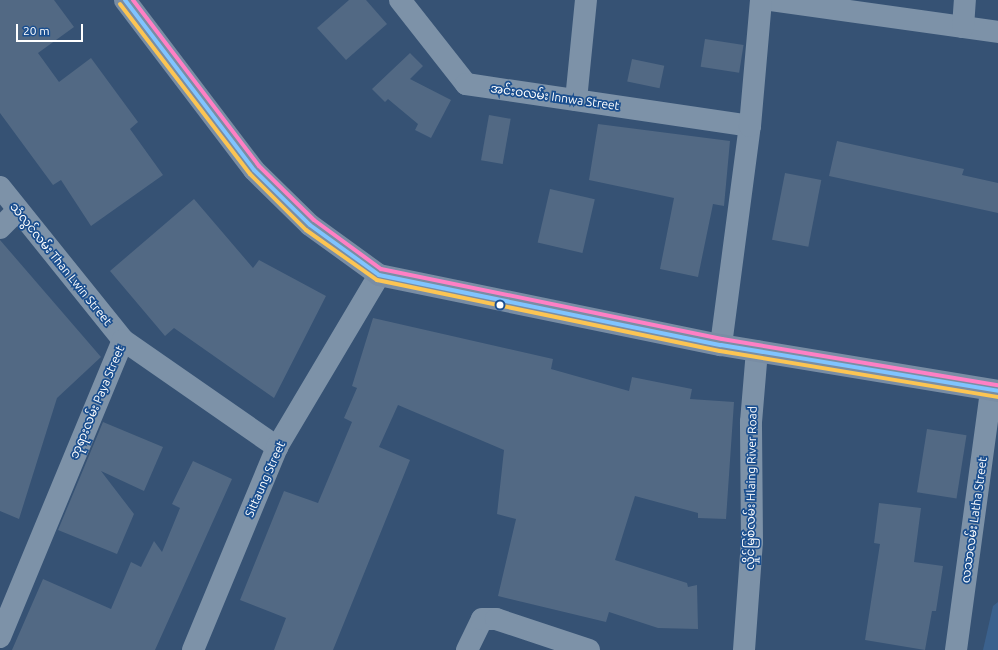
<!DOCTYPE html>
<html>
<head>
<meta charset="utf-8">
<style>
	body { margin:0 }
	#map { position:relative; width:998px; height:650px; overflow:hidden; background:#365274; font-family:Ubuntu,"Noto Sans Myanmar",sans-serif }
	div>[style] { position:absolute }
	.water>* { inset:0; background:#3b618d }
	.building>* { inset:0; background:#526984; transform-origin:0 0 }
	.minor>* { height:22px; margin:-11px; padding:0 11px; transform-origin:11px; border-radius:11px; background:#7d92a8 }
	.secondary>* { height:22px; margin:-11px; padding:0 11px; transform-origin:11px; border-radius:11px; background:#798da4 }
	.bus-1>* { height:4px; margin:-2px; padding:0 2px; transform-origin:2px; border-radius:2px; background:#80c4ff }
	.bus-2>* { height:4px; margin:-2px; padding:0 2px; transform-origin:2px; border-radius:2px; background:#fcc553 }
	.bus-3>* { height:4px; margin:-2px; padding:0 2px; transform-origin:2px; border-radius:2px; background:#ff80c5 }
	.dots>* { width:11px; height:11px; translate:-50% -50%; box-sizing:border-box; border:2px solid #1b4f8f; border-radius:50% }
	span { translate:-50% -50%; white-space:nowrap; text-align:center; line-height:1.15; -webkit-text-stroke:3.5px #1b4f8f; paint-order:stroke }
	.street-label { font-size:12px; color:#fff }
	.scale { position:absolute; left:16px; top:24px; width:67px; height:18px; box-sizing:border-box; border:2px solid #fff; border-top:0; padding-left:5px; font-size:12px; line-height:14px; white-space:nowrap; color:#fff; -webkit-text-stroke:3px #1b4f8f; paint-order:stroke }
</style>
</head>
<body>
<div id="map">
	<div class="water">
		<div style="clip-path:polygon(998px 602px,998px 650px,983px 650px,993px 606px)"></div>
	</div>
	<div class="building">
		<div style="clip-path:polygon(0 0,54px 0,74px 27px,38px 53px,59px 82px,91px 58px,138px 122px,130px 129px,163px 175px,91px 226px,61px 180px,53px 185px,0 113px)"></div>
		<div style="clip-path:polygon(349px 0,366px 0,387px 24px,346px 60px,317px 28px)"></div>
		<div style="left:705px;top:39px;width:39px;height:28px;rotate:9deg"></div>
		<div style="clip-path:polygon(410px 53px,423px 66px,410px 79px,451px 100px,431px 138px,415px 130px,418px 124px,388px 99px,385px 102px,372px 89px)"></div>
		<div style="left:632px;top:59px;width:33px;height:23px;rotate:12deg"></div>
		<div style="left:489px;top:115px;width:22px;height:46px;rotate:10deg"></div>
		<div style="clip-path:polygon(598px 124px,730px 141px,724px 206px,713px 204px,698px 277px,660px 269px,674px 198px,589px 180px)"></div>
		<div style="clip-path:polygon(837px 141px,964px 169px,962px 175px,998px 183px,998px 213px,829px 176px)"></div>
		<div style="left:785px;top:173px;width:37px;height:68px;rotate:11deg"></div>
		<div style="left:550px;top:189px;width:46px;height:55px;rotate:13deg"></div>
		<div style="clip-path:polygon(194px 199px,253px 268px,259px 260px,326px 296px,274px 398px,174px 328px,165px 336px,110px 271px)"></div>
		<div style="clip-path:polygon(0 240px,101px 357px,57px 398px,19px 519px,0 511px)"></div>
		<div style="clip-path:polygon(373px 318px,553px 359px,551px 369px,629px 391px,632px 377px,692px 389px,690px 399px,734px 402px,726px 519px,698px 518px,698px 513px,635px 496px,615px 560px,687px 583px,688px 587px,697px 585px,698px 629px,658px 628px,609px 612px,606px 622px,498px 596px,516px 519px,497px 514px,504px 450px,398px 405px,379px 447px,410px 460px,333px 650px,274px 650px,286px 618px,240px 600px,284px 491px,318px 503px,352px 422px,344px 418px,357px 388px,352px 386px)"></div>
		<div style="clip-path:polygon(103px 422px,163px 447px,144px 491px,101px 471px,134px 514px,117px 554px,58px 530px)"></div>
		<div style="left:927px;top:429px;width:40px;height:64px;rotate:9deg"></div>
		<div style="clip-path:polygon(193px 461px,232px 479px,155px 650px,12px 650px,43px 579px,111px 609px,131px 562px,141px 567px,154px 541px,162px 552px,180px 508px,172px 504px)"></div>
		<div style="clip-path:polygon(879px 503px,921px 508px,914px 562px,943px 566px,936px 611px,932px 611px,925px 650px,865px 640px,880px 544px,874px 543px)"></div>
	</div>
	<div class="minor">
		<div style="left:400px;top:0;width:107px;rotate:51.8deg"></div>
		<div style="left:466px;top:84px;width:287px;rotate:8.4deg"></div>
		<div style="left:771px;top:0;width:229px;rotate:8deg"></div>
		<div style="left:963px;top:27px;width:27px;rotate:-86deg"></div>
		<div style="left:576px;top:100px;width:100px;rotate:-84.3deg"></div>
		<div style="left:0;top:187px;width:196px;rotate:51.2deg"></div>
		<div style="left:0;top:228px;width:25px;rotate:-45deg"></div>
		<div style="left:721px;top:345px;width:221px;rotate:-82.5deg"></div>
		<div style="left:750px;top:126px;width:126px;rotate:-85deg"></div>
		<div style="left:0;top:637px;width:321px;rotate:-67.5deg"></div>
		<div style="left:123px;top:340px;width:188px;rotate:34.8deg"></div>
		<div style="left:193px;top:650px;width:220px;rotate:-67.5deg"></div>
		<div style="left:277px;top:447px;width:200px;rotate:-59.3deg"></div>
		<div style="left:467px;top:650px;width:34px;rotate:-64deg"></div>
		<div style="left:482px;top:619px;width:14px"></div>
		<div style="left:496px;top:619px;width:98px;rotate:18.4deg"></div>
		<div style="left:744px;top:650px;width:108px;rotate:-85.8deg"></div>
		<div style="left:752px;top:542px;width:120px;rotate:-90.5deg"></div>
		<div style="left:751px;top:422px;width:71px;rotate:-85.2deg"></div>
		<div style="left:956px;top:650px;width:262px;rotate:-82.3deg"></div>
	</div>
	<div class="secondary">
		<div style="left:125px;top:0;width:213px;rotate:52.8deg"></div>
		<div style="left:254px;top:170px;width:78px;rotate:44.5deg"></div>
		<div style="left:310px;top:225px;width:85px;rotate:35.9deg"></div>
		<div style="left:379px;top:275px;width:349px;rotate:11.6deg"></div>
		<div style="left:721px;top:345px;width:281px;rotate:9.4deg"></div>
	</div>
	<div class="bus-1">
		<div style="left:125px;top:0;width:213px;rotate:52.8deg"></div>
		<div style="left:254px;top:170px;width:78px;rotate:44.5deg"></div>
		<div style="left:310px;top:225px;width:85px;rotate:35.9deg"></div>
		<div style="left:379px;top:275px;width:349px;rotate:11.6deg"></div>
		<div style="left:721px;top:345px;width:281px;rotate:9.4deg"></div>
	</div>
	<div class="bus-2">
		<div style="left:120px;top:4px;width:214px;rotate:52.6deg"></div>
		<div style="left:250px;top:174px;width:79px;rotate:45deg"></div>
		<div style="left:306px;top:230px;width:87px;rotate:35.2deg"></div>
		<div style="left:377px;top:280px;width:350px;rotate:11.7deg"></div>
		<div style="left:720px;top:351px;width:281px;rotate:9.4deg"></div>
	</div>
	<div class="bus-3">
		<div style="left:133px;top:0;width:208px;rotate:52.8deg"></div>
		<div style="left:259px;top:166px;width:77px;rotate:44.5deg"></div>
		<div style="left:314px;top:220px;width:83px;rotate:36.2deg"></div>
		<div style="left:381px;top:269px;width:348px;rotate:11.6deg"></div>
		<div style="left:722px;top:339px;width:280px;rotate:9.5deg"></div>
	</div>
	<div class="dots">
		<div style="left:500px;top:305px;background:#fff"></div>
	</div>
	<div class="street-label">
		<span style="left:555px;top:97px;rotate:8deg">အင်းဝလမ်း Innwa Street</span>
		<span style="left:61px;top:264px;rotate:51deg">သံလွင်လမ်း Than Lwin Street</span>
		<span style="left:97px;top:402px;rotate:-67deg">ဘုရားလမ်း Paya Street</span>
		<span style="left:265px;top:479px;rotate:-66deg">Sittaung Street</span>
		<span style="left:751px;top:488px;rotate:-89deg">လှိုင်မြစ်လမ်း Hlaing River Road</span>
		<span style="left:974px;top:520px;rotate:-82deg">လသာလမ်း Latha Street</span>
	</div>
	<div class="scale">20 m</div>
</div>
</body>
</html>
